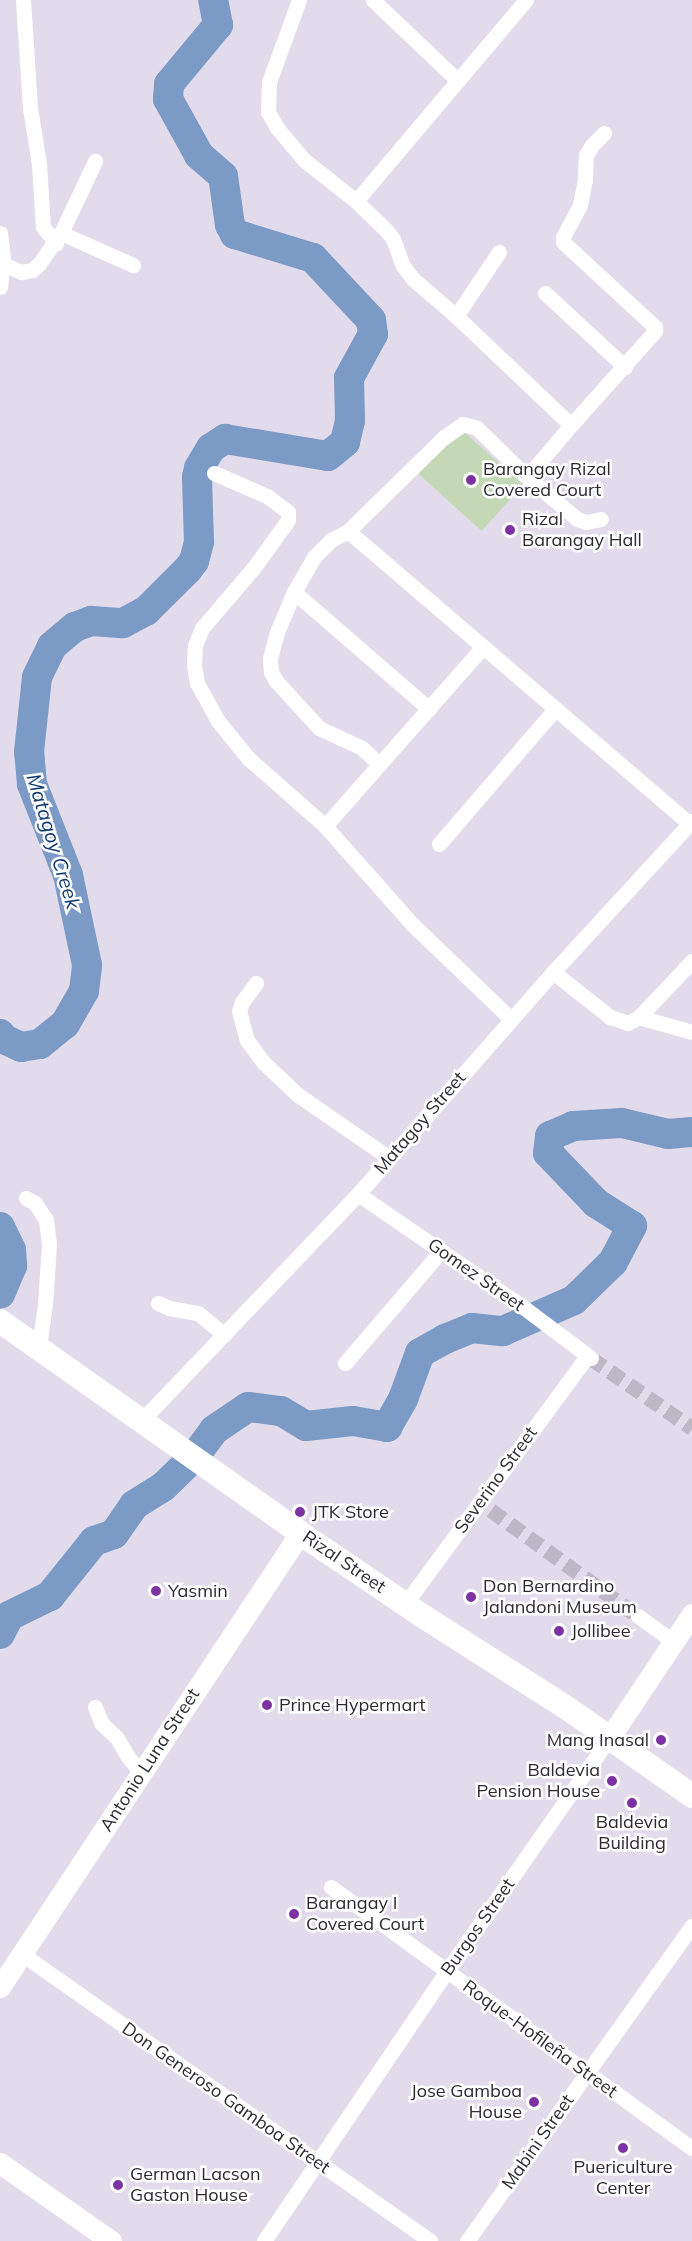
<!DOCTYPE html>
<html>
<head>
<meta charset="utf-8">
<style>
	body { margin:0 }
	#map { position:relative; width:692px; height:2241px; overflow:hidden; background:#e2dbec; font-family:Mulish,sans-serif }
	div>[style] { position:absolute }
	.green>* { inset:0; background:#c5d8b6; transform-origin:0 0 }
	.river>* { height:30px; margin:-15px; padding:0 15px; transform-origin:15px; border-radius:15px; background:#7b9ac6 }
	.street-tunnel>* { height:15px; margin-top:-7.5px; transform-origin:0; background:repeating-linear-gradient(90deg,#beb7c6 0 15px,transparent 0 23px) }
	.street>* { height:15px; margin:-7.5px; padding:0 7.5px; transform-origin:7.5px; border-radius:7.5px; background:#fff }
	.secondary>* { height:21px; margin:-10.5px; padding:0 10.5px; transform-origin:10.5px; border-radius:10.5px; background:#fff }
	.primary>* { height:24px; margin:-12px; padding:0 12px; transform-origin:12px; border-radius:12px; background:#fff }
	.dots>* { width:16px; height:16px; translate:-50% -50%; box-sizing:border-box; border:3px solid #fff; border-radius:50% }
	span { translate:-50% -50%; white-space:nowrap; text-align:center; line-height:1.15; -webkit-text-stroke:5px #fff; paint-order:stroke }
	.poi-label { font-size:18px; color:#2c2930 }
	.left { translate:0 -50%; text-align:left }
	.right { translate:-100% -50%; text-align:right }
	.street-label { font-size:18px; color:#2c2930 }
	.water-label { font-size:20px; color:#113a71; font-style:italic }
</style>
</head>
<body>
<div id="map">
	<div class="green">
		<div style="left:460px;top:428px;width:85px;height:62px;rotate:42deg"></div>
	</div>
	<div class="river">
		<div style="left:0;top:1034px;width:6px;rotate:51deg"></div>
		<div style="left:4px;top:1039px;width:19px;rotate:25deg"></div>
		<div style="left:21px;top:1047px;width:19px;rotate:-9deg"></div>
		<div style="left:40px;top:1044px;width:32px;rotate:-39deg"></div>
		<div style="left:65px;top:1024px;width:38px;rotate:-60deg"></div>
		<div style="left:84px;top:991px;width:26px;rotate:-83deg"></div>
		<div style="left:87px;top:965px;width:92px;rotate:-101.9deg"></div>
		<div style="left:68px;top:875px;width:98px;rotate:-111.6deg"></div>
		<div style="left:32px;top:784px;width:32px;rotate:-95deg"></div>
		<div style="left:29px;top:752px;width:75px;rotate:-83.9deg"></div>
		<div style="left:37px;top:677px;width:34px;rotate:-64deg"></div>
		<div style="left:52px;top:646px;width:30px;rotate:-40deg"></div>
		<div style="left:75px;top:627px;width:17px;rotate:-21deg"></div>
		<div style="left:91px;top:621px;width:32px;rotate:4deg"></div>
		<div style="left:123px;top:623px;width:26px;rotate:-28deg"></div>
		<div style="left:146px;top:611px;width:59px;rotate:-45deg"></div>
		<div style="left:188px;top:569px;width:10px;rotate:-53deg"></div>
		<div style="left:194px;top:561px;width:20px;rotate:-75deg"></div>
		<div style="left:199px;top:542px;width:65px;rotate:-91.8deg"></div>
		<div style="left:197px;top:477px;width:9px;rotate:-77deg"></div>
		<div style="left:199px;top:468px;width:23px;rotate:-59deg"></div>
		<div style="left:211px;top:448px;width:17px;rotate:-33deg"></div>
		<div style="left:225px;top:439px;width:104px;rotate:9.4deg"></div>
		<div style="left:328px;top:456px;width:22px;rotate:-39deg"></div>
		<div style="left:345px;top:442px;width:22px;rotate:-77deg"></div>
		<div style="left:350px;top:421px;width:43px;rotate:-91.3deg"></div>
		<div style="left:349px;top:378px;width:50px;rotate:-61.4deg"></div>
		<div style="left:373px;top:334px;width:14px;rotate:-98deg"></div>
		<div style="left:371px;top:320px;width:85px;rotate:-133.1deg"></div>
		<div style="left:313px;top:258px;width:82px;rotate:-162.9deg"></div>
		<div style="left:235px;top:234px;width:10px;rotate:-119deg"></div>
		<div style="left:230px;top:225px;width:49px;rotate:-98.1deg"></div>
		<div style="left:223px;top:176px;width:32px;rotate:-139deg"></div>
		<div style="left:199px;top:155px;width:64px;rotate:-119deg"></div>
		<div style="left:168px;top:99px;width:15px;rotate:-86deg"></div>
		<div style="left:169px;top:84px;width:77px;rotate:-50.3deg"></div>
		<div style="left:218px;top:25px;width:25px;rotate:-101deg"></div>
		<div style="left:0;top:1227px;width:25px;rotate:64deg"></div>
		<div style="left:11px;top:1250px;width:16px;rotate:86deg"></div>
		<div style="left:12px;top:1266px;width:30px;rotate:113deg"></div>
		<div style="left:0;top:1634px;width:20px;rotate:-63deg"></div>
		<div style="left:9px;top:1616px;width:46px;rotate:-26deg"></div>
		<div style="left:50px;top:1596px;width:70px;rotate:-51.3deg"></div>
		<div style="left:94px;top:1541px;width:21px;rotate:-19deg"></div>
		<div style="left:114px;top:1534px;width:35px;rotate:-55deg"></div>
		<div style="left:134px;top:1505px;width:34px;rotate:-32deg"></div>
		<div style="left:163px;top:1487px;width:43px;rotate:-44.1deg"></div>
		<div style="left:194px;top:1457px;width:34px;rotate:-53deg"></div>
		<div style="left:214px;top:1430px;width:41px;rotate:-34.1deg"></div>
		<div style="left:248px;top:1407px;width:33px;rotate:7deg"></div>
		<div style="left:281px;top:1411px;width:29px;rotate:31deg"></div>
		<div style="left:306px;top:1426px;width:47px;rotate:-6.1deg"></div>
		<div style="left:353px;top:1421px;width:35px;rotate:10deg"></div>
		<div style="left:387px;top:1427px;width:32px;rotate:-60deg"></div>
		<div style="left:403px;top:1399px;width:49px;rotate:-69.7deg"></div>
		<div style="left:420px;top:1353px;width:29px;rotate:-29deg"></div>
		<div style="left:445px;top:1339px;width:29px;rotate:-22deg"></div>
		<div style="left:472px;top:1328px;width:31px;rotate:6deg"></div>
		<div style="left:503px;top:1331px;width:77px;rotate:-23.6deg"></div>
		<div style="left:574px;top:1300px;width:54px;rotate:-44.3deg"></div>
		<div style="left:613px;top:1262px;width:41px;rotate:-62.2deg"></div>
		<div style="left:632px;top:1226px;width:43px;rotate:-147.4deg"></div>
		<div style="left:596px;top:1203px;width:69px;rotate:-133.8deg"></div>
		<div style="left:548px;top:1153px;width:17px;rotate:-83deg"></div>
		<div style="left:550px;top:1136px;width:25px;rotate:-23deg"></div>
		<div style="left:573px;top:1126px;width:49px;rotate:-3.5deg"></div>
		<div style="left:622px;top:1123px;width:47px;rotate:13.4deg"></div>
		<div style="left:668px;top:1134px;width:24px;rotate:-5deg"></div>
	</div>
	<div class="street-tunnel">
		<div style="left:591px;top:1358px;width:123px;rotate:34.7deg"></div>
		<div style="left:491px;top:1510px;width:181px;rotate:35.8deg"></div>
	</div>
	<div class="street">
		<div style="left:23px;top:0;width:108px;rotate:86.3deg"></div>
		<div style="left:30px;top:108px;width:57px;rotate:80.9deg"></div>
		<div style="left:39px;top:164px;width:63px;rotate:86.4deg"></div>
		<div style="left:43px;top:227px;width:21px;rotate:51deg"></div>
		<div style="left:299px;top:0;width:87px;rotate:110.1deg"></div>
		<div style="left:269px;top:82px;width:30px;rotate:92deg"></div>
		<div style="left:268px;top:112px;width:20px;rotate:60deg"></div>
		<div style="left:278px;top:129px;width:40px;rotate:50deg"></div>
		<div style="left:304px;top:160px;width:66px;rotate:38.3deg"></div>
		<div style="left:356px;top:201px;width:43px;rotate:44.1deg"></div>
		<div style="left:387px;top:231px;width:10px;rotate:53deg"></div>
		<div style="left:393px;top:239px;width:29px;rotate:70deg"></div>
		<div style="left:403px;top:266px;width:16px;rotate:52deg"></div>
		<div style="left:413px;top:279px;width:57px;rotate:40.7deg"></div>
		<div style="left:456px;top:316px;width:158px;rotate:43.5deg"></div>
		<div style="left:571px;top:425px;width:68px;rotate:130.2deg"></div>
		<div style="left:527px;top:477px;width:70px;rotate:-135.6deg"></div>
		<div style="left:477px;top:428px;width:15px;rotate:-164deg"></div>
		<div style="left:463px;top:424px;width:24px;rotate:145deg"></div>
		<div style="left:443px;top:438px;width:133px;rotate:135.6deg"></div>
		<div style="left:348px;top:531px;width:450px;rotate:40.6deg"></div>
		<div style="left:373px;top:0;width:117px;rotate:43.6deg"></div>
		<div style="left:356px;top:201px;width:263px;rotate:-49.8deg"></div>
		<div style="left:0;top:233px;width:26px;rotate:83deg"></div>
		<div style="left:3px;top:259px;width:28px;rotate:96deg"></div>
		<div style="left:61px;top:233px;width:79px;rotate:24deg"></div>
		<div style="left:3px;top:264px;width:20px;rotate:24deg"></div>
		<div style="left:21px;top:272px;width:11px;rotate:-10deg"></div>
		<div style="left:32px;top:270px;width:9px;rotate:-41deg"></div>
		<div style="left:39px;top:264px;width:38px;rotate:-55deg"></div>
		<div style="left:61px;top:233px;width:80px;rotate:-64.7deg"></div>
		<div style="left:545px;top:293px;width:109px;rotate:42.8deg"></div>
		<div style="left:456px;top:316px;width:77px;rotate:-56.1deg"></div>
		<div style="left:571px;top:425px;width:126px;rotate:-48.2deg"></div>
		<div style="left:655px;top:331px;width:4px;rotate:-90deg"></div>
		<div style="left:655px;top:327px;width:125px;rotate:-137.3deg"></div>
		<div style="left:563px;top:242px;width:5px;rotate:-90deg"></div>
		<div style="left:563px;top:237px;width:36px;rotate:-62deg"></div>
		<div style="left:580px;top:205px;width:25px;rotate:-79deg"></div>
		<div style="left:585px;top:180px;width:25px;rotate:-88deg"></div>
		<div style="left:586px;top:155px;width:12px;rotate:-59deg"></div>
		<div style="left:592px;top:145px;width:17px;rotate:-45deg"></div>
		<div style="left:214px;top:473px;width:58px;rotate:23.5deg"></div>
		<div style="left:267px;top:496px;width:26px;rotate:37deg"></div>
		<div style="left:288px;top:512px;width:8px;rotate:90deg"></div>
		<div style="left:288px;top:520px;width:57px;rotate:125.7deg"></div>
		<div style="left:255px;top:566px;width:82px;rotate:130.5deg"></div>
		<div style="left:202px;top:628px;width:18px;rotate:112deg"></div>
		<div style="left:195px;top:645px;width:20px;rotate:93deg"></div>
		<div style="left:194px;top:665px;width:18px;rotate:81deg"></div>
		<div style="left:197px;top:683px;width:43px;rotate:61.1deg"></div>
		<div style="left:218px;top:721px;width:48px;rotate:51deg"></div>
		<div style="left:248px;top:758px;width:103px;rotate:41.4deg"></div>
		<div style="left:325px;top:826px;width:132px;rotate:48.4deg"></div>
		<div style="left:413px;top:925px;width:136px;rotate:43.8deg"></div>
		<div style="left:527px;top:477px;width:65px;rotate:40deg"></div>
		<div style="left:577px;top:519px;width:9px;rotate:18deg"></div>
		<div style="left:586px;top:522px;width:15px;rotate:-11deg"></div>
		<div style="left:348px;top:531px;width:19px;rotate:152deg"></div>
		<div style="left:331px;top:540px;width:24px;rotate:135deg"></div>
		<div style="left:314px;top:557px;width:40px;rotate:119.7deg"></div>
		<div style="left:294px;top:592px;width:43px;rotate:113deg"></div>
		<div style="left:277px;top:632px;width:28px;rotate:105deg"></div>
		<div style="left:270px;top:659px;width:13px;rotate:86deg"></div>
		<div style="left:271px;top:672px;width:10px;rotate:61deg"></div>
		<div style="left:276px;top:681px;width:64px;rotate:47.5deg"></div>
		<div style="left:319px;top:728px;width:47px;rotate:24.9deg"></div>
		<div style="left:362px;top:748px;width:23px;rotate:43deg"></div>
		<div style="left:294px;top:592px;width:179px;rotate:40.9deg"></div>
		<div style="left:325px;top:826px;width:239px;rotate:-48.6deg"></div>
		<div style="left:439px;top:844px;width:178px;rotate:-49.3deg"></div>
		<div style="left:553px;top:972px;width:73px;rotate:38.3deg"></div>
		<div style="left:610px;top:1017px;width:19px;rotate:18deg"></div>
		<div style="left:628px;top:1023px;width:13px;rotate:-29deg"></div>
		<div style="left:639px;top:1017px;width:77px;rotate:-46.6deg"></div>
		<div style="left:256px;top:983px;width:24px;rotate:126deg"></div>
		<div style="left:242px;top:1002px;width:9px;rotate:108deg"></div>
		<div style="left:239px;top:1011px;width:30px;rotate:75deg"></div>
		<div style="left:247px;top:1040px;width:29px;rotate:54deg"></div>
		<div style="left:264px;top:1063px;width:47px;rotate:43.3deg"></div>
		<div style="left:298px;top:1095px;width:109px;rotate:34.6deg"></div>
		<div style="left:639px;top:1017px;width:55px;rotate:15.8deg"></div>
		<div style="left:358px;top:1194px;width:200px;rotate:34.4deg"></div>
		<div style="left:523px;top:1307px;width:85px;rotate:36.9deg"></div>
		<div style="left:26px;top:1198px;width:10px;rotate:29deg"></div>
		<div style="left:35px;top:1203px;width:20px;rotate:57deg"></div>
		<div style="left:46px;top:1220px;width:24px;rotate:83deg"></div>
		<div style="left:49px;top:1244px;width:60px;rotate:93.8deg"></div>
		<div style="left:45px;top:1304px;width:43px;rotate:97.9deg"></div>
		<div style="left:158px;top:1303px;width:12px;rotate:24deg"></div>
		<div style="left:169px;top:1308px;width:29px;rotate:10deg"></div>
		<div style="left:198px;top:1313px;width:34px;rotate:40deg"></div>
		<div style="left:345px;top:1363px;width:148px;rotate:-49.4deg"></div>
		<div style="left:142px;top:1420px;width:313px;rotate:-46.3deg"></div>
		<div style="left:358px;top:1194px;width:295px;rotate:-48.7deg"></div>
		<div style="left:553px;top:972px;width:205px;rotate:-47.4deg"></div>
		<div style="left:405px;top:1604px;width:308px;rotate:-53.7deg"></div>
		<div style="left:638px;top:1616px;width:44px;rotate:35.8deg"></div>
		<div style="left:95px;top:1707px;width:18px;rotate:68deg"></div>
		<div style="left:102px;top:1724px;width:21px;rotate:43deg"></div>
		<div style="left:117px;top:1738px;width:22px;rotate:60deg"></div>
		<div style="left:128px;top:1757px;width:21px;rotate:49deg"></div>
		<div style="left:331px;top:1887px;width:445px;rotate:35.9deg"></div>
		<div style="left:22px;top:1954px;width:499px;rotate:35.1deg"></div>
		<div style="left:264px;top:2241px;width:325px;rotate:-55.9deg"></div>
		<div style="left:446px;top:1972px;width:287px;rotate:-55.1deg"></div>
		<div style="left:467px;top:2241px;width:387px;rotate:-54.5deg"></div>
	</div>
	<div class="secondary">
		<div style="left:610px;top:1737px;width:148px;rotate:-56.3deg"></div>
		<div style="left:0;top:1987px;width:544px;rotate:-56.54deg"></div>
		<div style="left:0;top:2163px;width:136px;rotate:35.1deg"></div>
	</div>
	<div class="primary">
		<div style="left:0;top:1321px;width:367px;rotate:35.2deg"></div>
		<div style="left:300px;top:1533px;width:146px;rotate:34.1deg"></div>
		<div style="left:421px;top:1615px;width:173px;rotate:32.5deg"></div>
		<div style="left:567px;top:1708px;width:153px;rotate:35.1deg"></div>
	</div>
	<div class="dots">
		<div style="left:471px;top:480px;background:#7d32a4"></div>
		<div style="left:510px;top:530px;background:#7d32a4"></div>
		<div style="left:300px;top:1512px;background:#7d32a4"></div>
		<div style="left:156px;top:1591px;background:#7d32a4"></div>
		<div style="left:471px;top:1597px;background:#7d32a4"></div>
		<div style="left:559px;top:1631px;background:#7d32a4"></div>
		<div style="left:267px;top:1705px;background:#7d32a4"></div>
		<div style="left:661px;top:1740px;background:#7d32a4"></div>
		<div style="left:612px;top:1781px;background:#7d32a4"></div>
		<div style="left:632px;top:1803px;background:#7d32a4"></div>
		<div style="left:294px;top:1914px;background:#7d32a4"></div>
		<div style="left:534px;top:2102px;background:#7d32a4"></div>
		<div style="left:623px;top:2148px;background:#7d32a4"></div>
		<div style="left:118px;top:2185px;background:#7d32a4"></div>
	</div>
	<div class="poi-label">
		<span class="left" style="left:483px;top:480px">Barangay Rizal<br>Covered Court</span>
		<span class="left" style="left:522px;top:530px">Rizal<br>Barangay Hall</span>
		<span class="left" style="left:312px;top:1512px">JTK Store</span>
		<span class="left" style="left:483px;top:1597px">Don Bernardino<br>Jalandoni Museum</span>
		<span class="left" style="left:168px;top:1591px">Yasmin</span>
		<span class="left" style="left:571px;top:1631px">Jollibee</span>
		<span class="left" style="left:279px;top:1705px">Prince Hypermart</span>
		<span class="right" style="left:649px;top:1740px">Mang Inasal</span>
		<span class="right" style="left:600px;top:1781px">Baldevia<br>Pension House</span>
		<span style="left:632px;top:1833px">Baldevia<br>Building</span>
		<span class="left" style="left:306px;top:1914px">Barangay I<br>Covered Court</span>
		<span class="right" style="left:522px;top:2102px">Jose Gamboa<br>House</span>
		<span style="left:623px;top:2178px">Puericulture<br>Center</span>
		<span class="left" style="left:130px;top:2185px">German Lacson<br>Gaston House</span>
	</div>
	<div class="street-label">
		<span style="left:420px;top:1123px;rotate:-49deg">Matagoy Street</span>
		<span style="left:476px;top:1275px;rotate:35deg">Gomez Street</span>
		<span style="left:496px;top:1480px;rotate:-54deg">Severino Street</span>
		<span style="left:344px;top:1562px;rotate:34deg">Rizal Street</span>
		<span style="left:150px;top:1760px;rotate:-57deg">Antonio Luna Street</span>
		<span style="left:478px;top:1927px;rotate:-55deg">Burgos Street</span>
		<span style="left:540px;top:2039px;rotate:36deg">Roque-Hofileña Street</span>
		<span style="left:226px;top:2098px;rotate:35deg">Don Generoso Gamboa Street</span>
		<span style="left:538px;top:2142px;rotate:-55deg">Mabini Street</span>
	</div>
	<div class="water-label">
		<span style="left:54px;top:841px;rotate:73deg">Matagoy Creek</span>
	</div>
</div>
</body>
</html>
